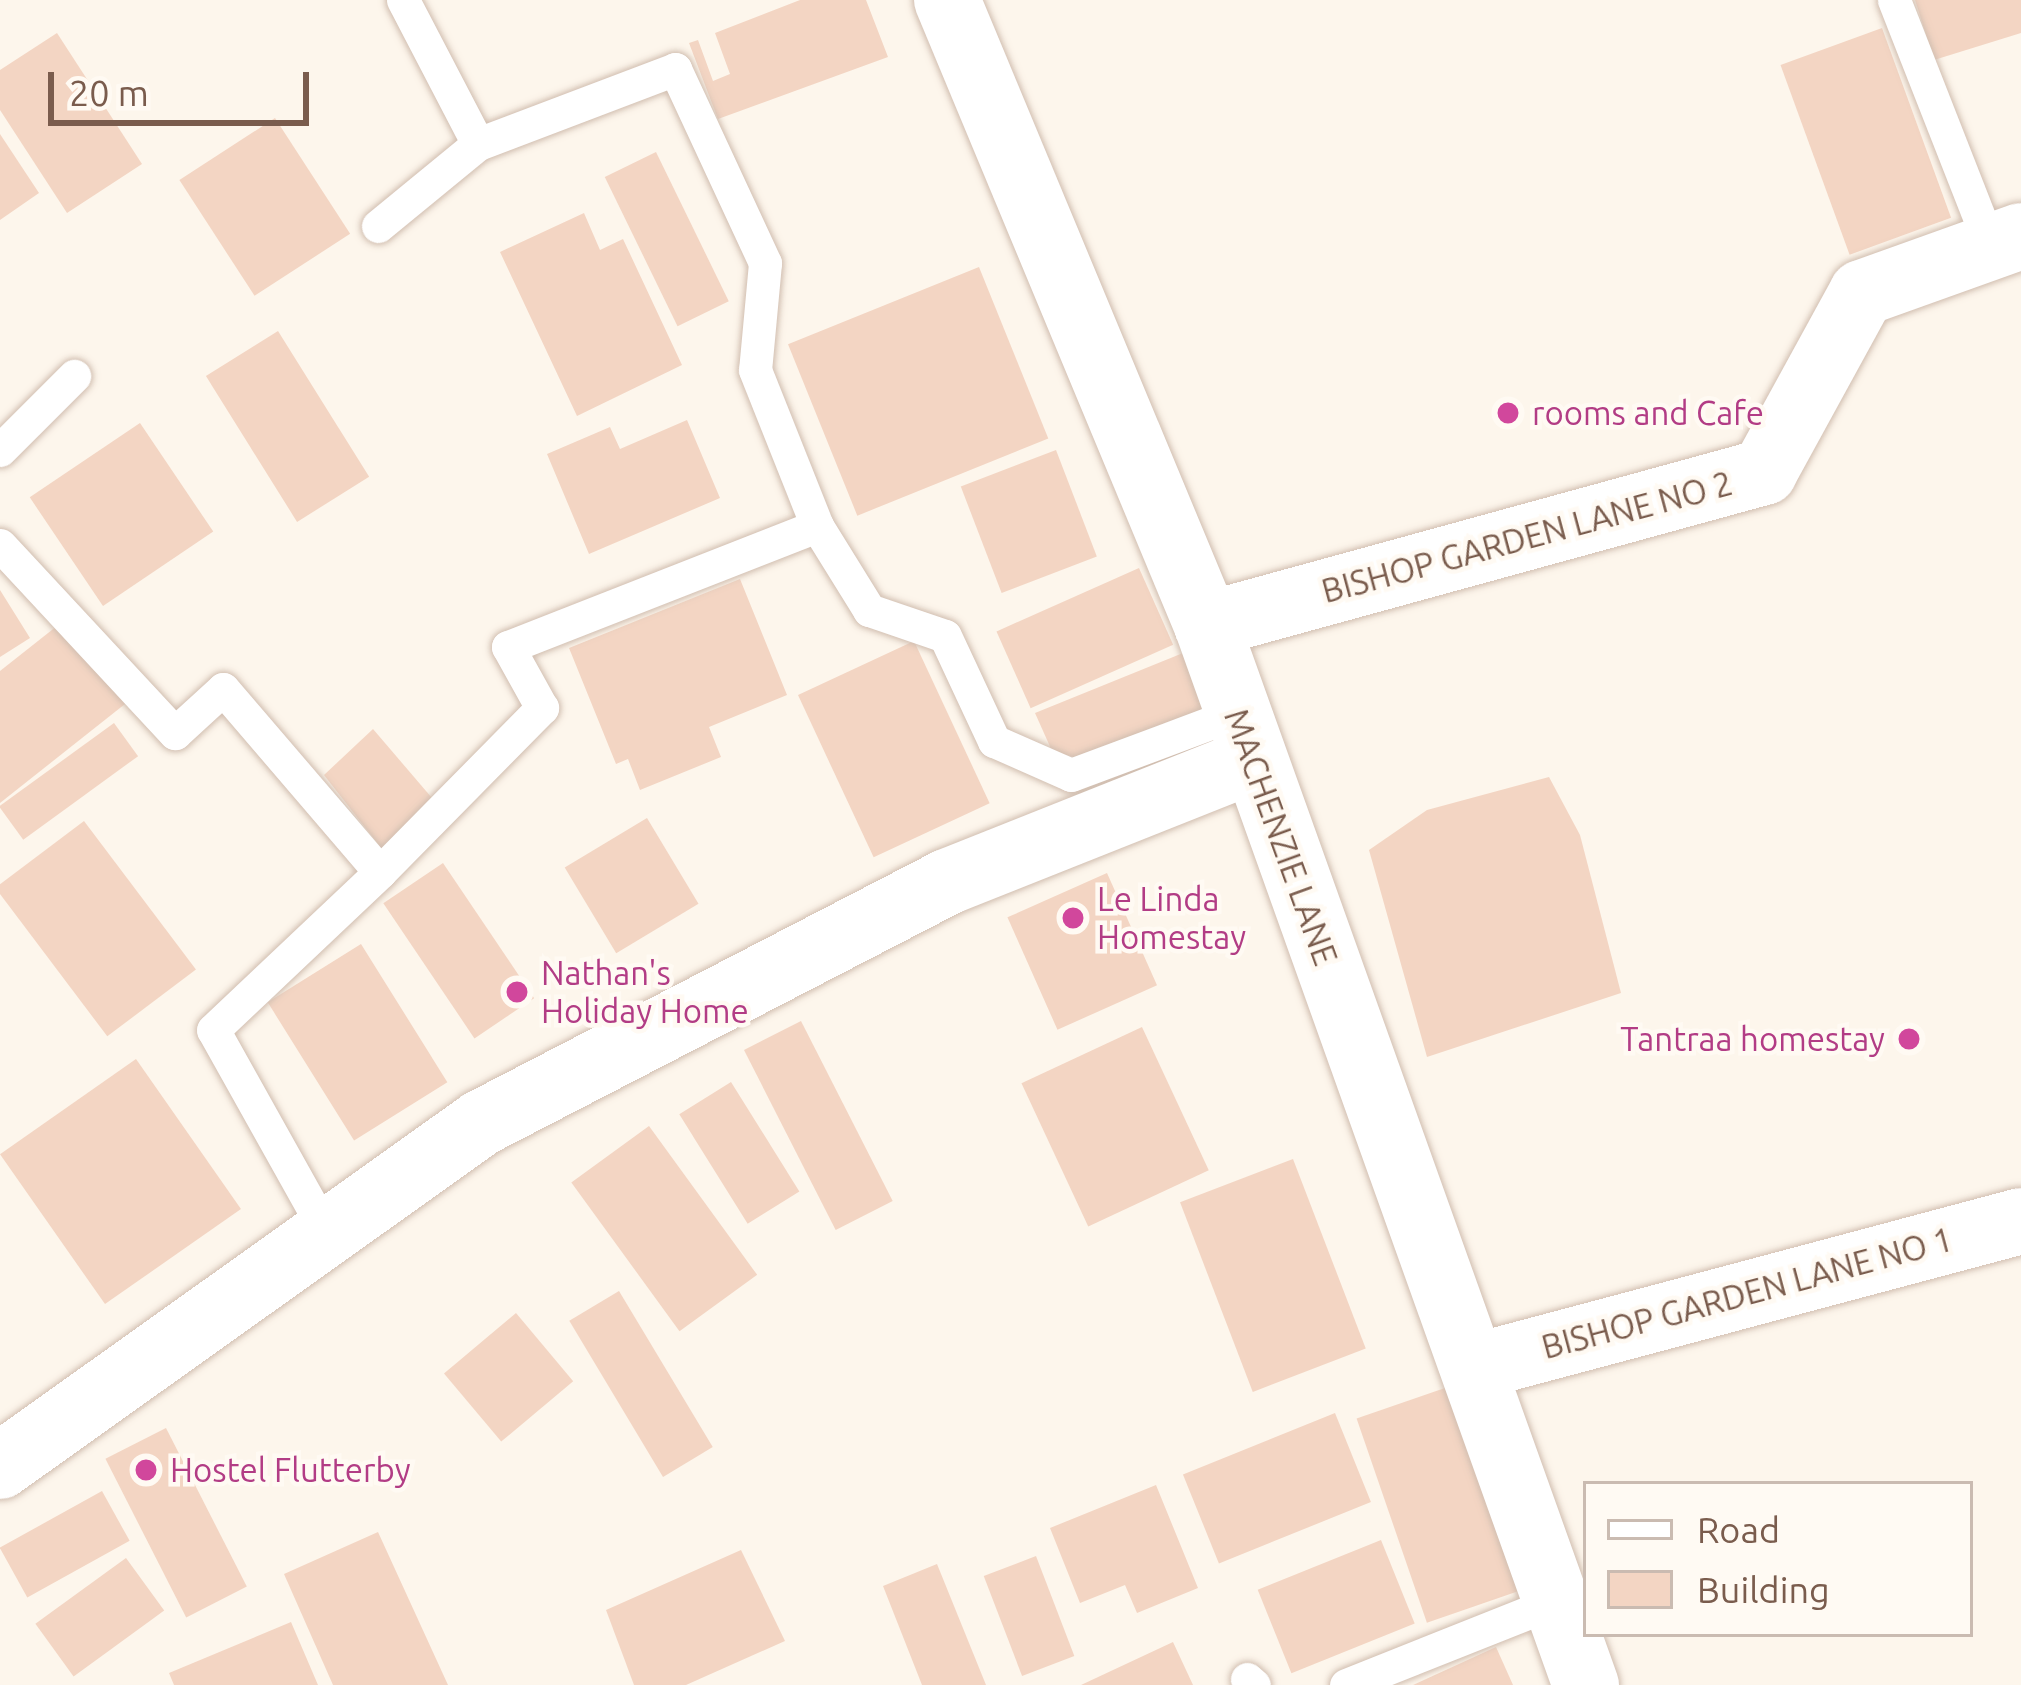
<!DOCTYPE html>
<html>
<head>
<meta charset="utf-8">
<style>
	body { margin:0 }
	#map { position:relative; width:2021px; height:1685px; overflow:hidden; background:#fdf6ec; font-family:Ubuntu,sans-serif }
	div>[style] { position:absolute }
	.building>* { inset:0; background:#f3d5c3; transform-origin:0 0 }
	.roads { filter:drop-shadow(0 0 3px #d1beb0) drop-shadow(0 0 3px #d1beb0) }
	.lane>* { height:33px; margin:-16.5px; padding:0 16.5px; transform-origin:16.5px; border-radius:16.5px; background:#fff }
	.street>* { height:66px; margin:-33px; padding:0 33px; transform-origin:33px; border-radius:33px; background:#fff }
	.dots>* { width:33px; height:33px; translate:-50% -50%; box-sizing:border-box; border:6px solid #fffaf3; border-radius:50% }
	span { translate:-50% -50%; white-space:nowrap; text-align:center; line-height:1.15; -webkit-text-stroke:9px #fffaf3; paint-order:stroke }
	.hotel-label { font-size:33px; color:#b23c85 }
	.left { translate:0 -50%; text-align:left }
	.right { translate:-100% -50%; text-align:right }
	.street-label { font-size:33px; color:#7a5c4d }
	.legend { position:absolute; left:1583px; top:1481px; width:390px; height:156px; box-sizing:border-box; background:#fffaf3; border:3px solid #cabbb1; margin:0; padding:15px 21px; list-style:none; font-size:36px; color:#7a5c4d }
	.legend li { display:flex; align-items:center; gap:24px; height:60px }
	.legend b { width:60px; border:3px solid #cabbb1 }
	.scale { position:absolute; left:48px; top:72px; width:261px; height:54px; box-sizing:border-box; border:6px solid #7a5c4d; border-top:0; padding-left:15px; font-size:36px; line-height:42px; white-space:nowrap; color:#7a5c4d; -webkit-text-stroke:9px #fffaf3; paint-order:stroke }
</style>
</head>
<body>
<div id="map">
	<div class="building">
		<div style="clip-path:polygon(800px 0,866px 0,888px 57px,718px 119px,689px 43px,698px 40px,713px 81px,730px 74px,715px 33px)"></div>
		<div style="clip-path:polygon(1915px 0,2021px 0,2021px 33px,1934px 60px)"></div>
		<div style="left:1882px;top:28px;width:202px;height:108px;rotate:70deg"></div>
		<div style="clip-path:polygon(57px 33px,142px 164px,67px 213px,0 110px,0 70px)"></div>
		<div style="left:275px;top:118px;width:138px;height:114px;rotate:57deg"></div>
		<div style="clip-path:polygon(0 134px,39px 193px,0 220px)"></div>
		<div style="left:656px;top:152px;width:166px;height:57px;rotate:64deg"></div>
		<div style="clip-path:polygon(584px 213px,600px 250px,623px 239px,682px 365px,577px 416px,500px 252px)"></div>
		<div style="left:979px;top:267px;width:185px;height:206px;rotate:68deg"></div>
		<div style="left:278px;top:331px;width:172px;height:85px;rotate:58deg"></div>
		<div style="clip-path:polygon(687px 420px,720px 498px,589px 554px,547px 454px,610px 427px,620px 449px)"></div>
		<div style="left:140px;top:423px;width:131px;height:133px;rotate:56deg"></div>
		<div style="left:1056px;top:450px;width:114px;height:102px;rotate:69deg"></div>
		<div style="left:1139px;top:568px;width:84px;height:156px;rotate:66deg"></div>
		<div style="clip-path:polygon(740px 579px,787px 695px,709px 727px,721px 757px,640px 790px,628px 759px,616px 764px,569px 648px)"></div>
		<div style="clip-path:polygon(0 590px,30px 638px,0 657px)"></div>
		<div style="clip-path:polygon(62px 622px,125px 704px,0 803px,0 671px)"></div>
		<div style="left:914px;top:641px;width:179px;height:128px;rotate:65deg"></div>
		<div style="clip-path:polygon(1183px 653px,1207px 717px,1092px 762px,1052px 751px,1035px 713px)"></div>
		<div style="left:114px;top:723px;width:41px;height:142px;rotate:54deg"></div>
		<div style="clip-path:polygon(373px 729px,432px 798px,382px 849px,324px 775px)"></div>
		<div style="clip-path:polygon(1549px 777px,1580px 835px,1621px 993px,1427px 1057px,1369px 850px,1427px 810px)"></div>
		<div style="left:647px;top:818px;width:100px;height:96px;rotate:59deg"></div>
		<div style="left:84px;top:821px;width:186px;height:111px;rotate:53deg"></div>
		<div style="left:443px;top:863px;width:163px;height:72px;rotate:56deg"></div>
		<div style="left:1107px;top:873px;width:123px;height:109px;rotate:66deg"></div>
		<div style="left:361px;top:944px;width:163px;height:110px;rotate:58deg"></div>
		<div style="left:801px;top:1021px;width:202px;height:64px;rotate:63deg"></div>
		<div style="left:1142px;top:1027px;width:158px;height:133px;rotate:65deg"></div>
		<div style="left:136px;top:1059px;width:183px;height:166px;rotate:55deg"></div>
		<div style="left:731px;top:1082px;width:129px;height:61px;rotate:58deg"></div>
		<div style="left:649px;top:1126px;width:184px;height:96px;rotate:54deg"></div>
		<div style="left:1293px;top:1159px;width:203px;height:121px;rotate:69deg"></div>
		<div style="left:619px;top:1291px;width:182px;height:58px;rotate:59deg"></div>
		<div style="left:516px;top:1313px;width:89px;height:94px;rotate:50deg"></div>
		<div style="left:1471px;top:1379px;width:216px;height:121px;rotate:71deg"></div>
		<div style="left:1335px;top:1413px;width:96px;height:164px;rotate:68deg"></div>
		<div style="left:166px;top:1428px;width:178px;height:68px;rotate:63deg"></div>
		<div style="clip-path:polygon(1156px 1485px,1198px 1588px,1137px 1613px,1125px 1585px,1080px 1603px,1050px 1528px)"></div>
		<div style="left:102px;top:1491px;width:57px;height:117px;rotate:61deg"></div>
		<div style="clip-path:polygon(378px 1532px,448px 1685px,333px 1685px,284px 1574px)"></div>
		<div style="left:1381px;top:1540px;width:90px;height:133px;rotate:68deg"></div>
		<div style="clip-path:polygon(741px 1550px,785px 1641px,686px 1685px,634px 1685px,606px 1610px)"></div>
		<div style="left:1036px;top:1556px;width:107px;height:56px;rotate:69deg"></div>
		<div style="left:126px;top:1558px;width:65px;height:112px;rotate:54deg"></div>
		<div style="clip-path:polygon(937px 1564px,986px 1685px,922px 1685px,883px 1586px)"></div>
		<div style="clip-path:polygon(291px 1622px,318px 1685px,174px 1685px,169px 1673px)"></div>
		<div style="clip-path:polygon(1173px 1642px,1193px 1685px,1081px 1685px)"></div>
		<div style="clip-path:polygon(1496px 1647px,1513px 1685px,1413px 1685px)"></div>
	</div>
	<div class="roads">
		<div class="lane">
			<div style="left:403px;top:0;width:162px;rotate:62.5deg"></div>
			<div style="left:478px;top:144px;width:211px;rotate:-20.8deg"></div>
			<div style="left:675px;top:69px;width:214px;rotate:65.1deg"></div>
			<div style="left:765px;top:263px;width:107px;rotate:95.3deg"></div>
			<div style="left:755px;top:370px;width:168px;rotate:68.3deg"></div>
			<div style="left:1894px;top:0;width:265px;rotate:68.6deg"></div>
			<div style="left:378px;top:226px;width:129px;rotate:-39.4deg"></div>
			<div style="left:0;top:450px;width:105px;rotate:-45deg"></div>
			<div style="left:0;top:545px;width:257px;rotate:47.1deg"></div>
			<div style="left:175px;top:733px;width:65px;rotate:-42.5deg"></div>
			<div style="left:223px;top:689px;width:241px;rotate:49.4deg"></div>
			<div style="left:380px;top:872px;width:231px;rotate:-45.4deg"></div>
			<div style="left:542px;top:708px;width:70px;rotate:-119.1deg"></div>
			<div style="left:508px;top:647px;width:332px;rotate:-21.4deg"></div>
			<div style="left:817px;top:526px;width:99px;rotate:58.2deg"></div>
			<div style="left:869px;top:610px;width:80px;rotate:18.9deg"></div>
			<div style="left:945px;top:636px;width:116px;rotate:65deg"></div>
			<div style="left:994px;top:741px;width:84px;rotate:23.8deg"></div>
			<div style="left:1071px;top:775px;width:177px;rotate:-20.5deg"></div>
			<div style="left:325px;top:1230px;width:229px;rotate:-119.2deg"></div>
			<div style="left:213px;top:1030px;width:230px;rotate:-43.4deg"></div>
			<div style="left:1247px;top:1679px;width:9px;rotate:41deg"></div>
			<div style="left:1346px;top:1685px;width:227px;rotate:-21.7deg"></div>
		</div>
		<div class="street">
			<div style="left:947px;top:0;width:677px;rotate:67.41deg"></div>
			<div style="left:1207px;top:625px;width:1126px;rotate:70.33deg"></div>
			<div style="left:1207px;top:625px;width:578px;rotate:-15.36deg"></div>
			<div style="left:1764px;top:472px;width:204px;rotate:-61.3deg"></div>
			<div style="left:1862px;top:293px;width:169px;rotate:-19.7deg"></div>
			<div style="left:1474px;top:1367px;width:566px;rotate:-14.94deg"></div>
			<div style="left:0;top:1466px;width:591px;rotate:-35.49deg"></div>
			<div style="left:481px;top:1123px;width:525px;rotate:-27.35deg"></div>
			<div style="left:947px;top:882px;width:329px;rotate:-21.7deg"></div>
		</div>
	</div>
	<div class="dots">
		<div style="left:1508px;top:413px;background:#d1479c"></div>
		<div style="left:1073px;top:918px;background:#d1479c"></div>
		<div style="left:517px;top:992px;background:#d1479c"></div>
		<div style="left:1909px;top:1039px;background:#d1479c"></div>
		<div style="left:146px;top:1470px;background:#d1479c"></div>
	</div>
	<div class="hotel-label">
		<span class="left" style="left:1532px;top:413px">rooms and Cafe</span>
		<span class="left" style="left:1097px;top:918px">Le Linda<br>Homestay</span>
		<span class="left" style="left:541px;top:992px">Nathan's<br>Holiday Home</span>
		<span class="right" style="left:1885px;top:1039px">Tantraa homestay</span>
		<span class="left" style="left:170px;top:1470px">Hostel Flutterby</span>
	</div>
	<div class="street-label">
		<span style="left:1527px;top:537px;rotate:-15deg">BISHOP GARDEN LANE NO 2</span>
		<span style="left:1281px;top:837px;rotate:70deg">MACHENZIE LANE</span>
		<span style="left:1747px;top:1293px;rotate:-15deg">BISHOP GARDEN LANE NO 1</span>
	</div>
	<ul class="legend">
	<li><b style="height:15px;background:#fff"></b>Road</li>
	<li><b style="height:33px;background:#f3d5c3"></b>Building</li>
	</ul>
	<div class="scale">20 m</div>
</div>
</body>
</html>
